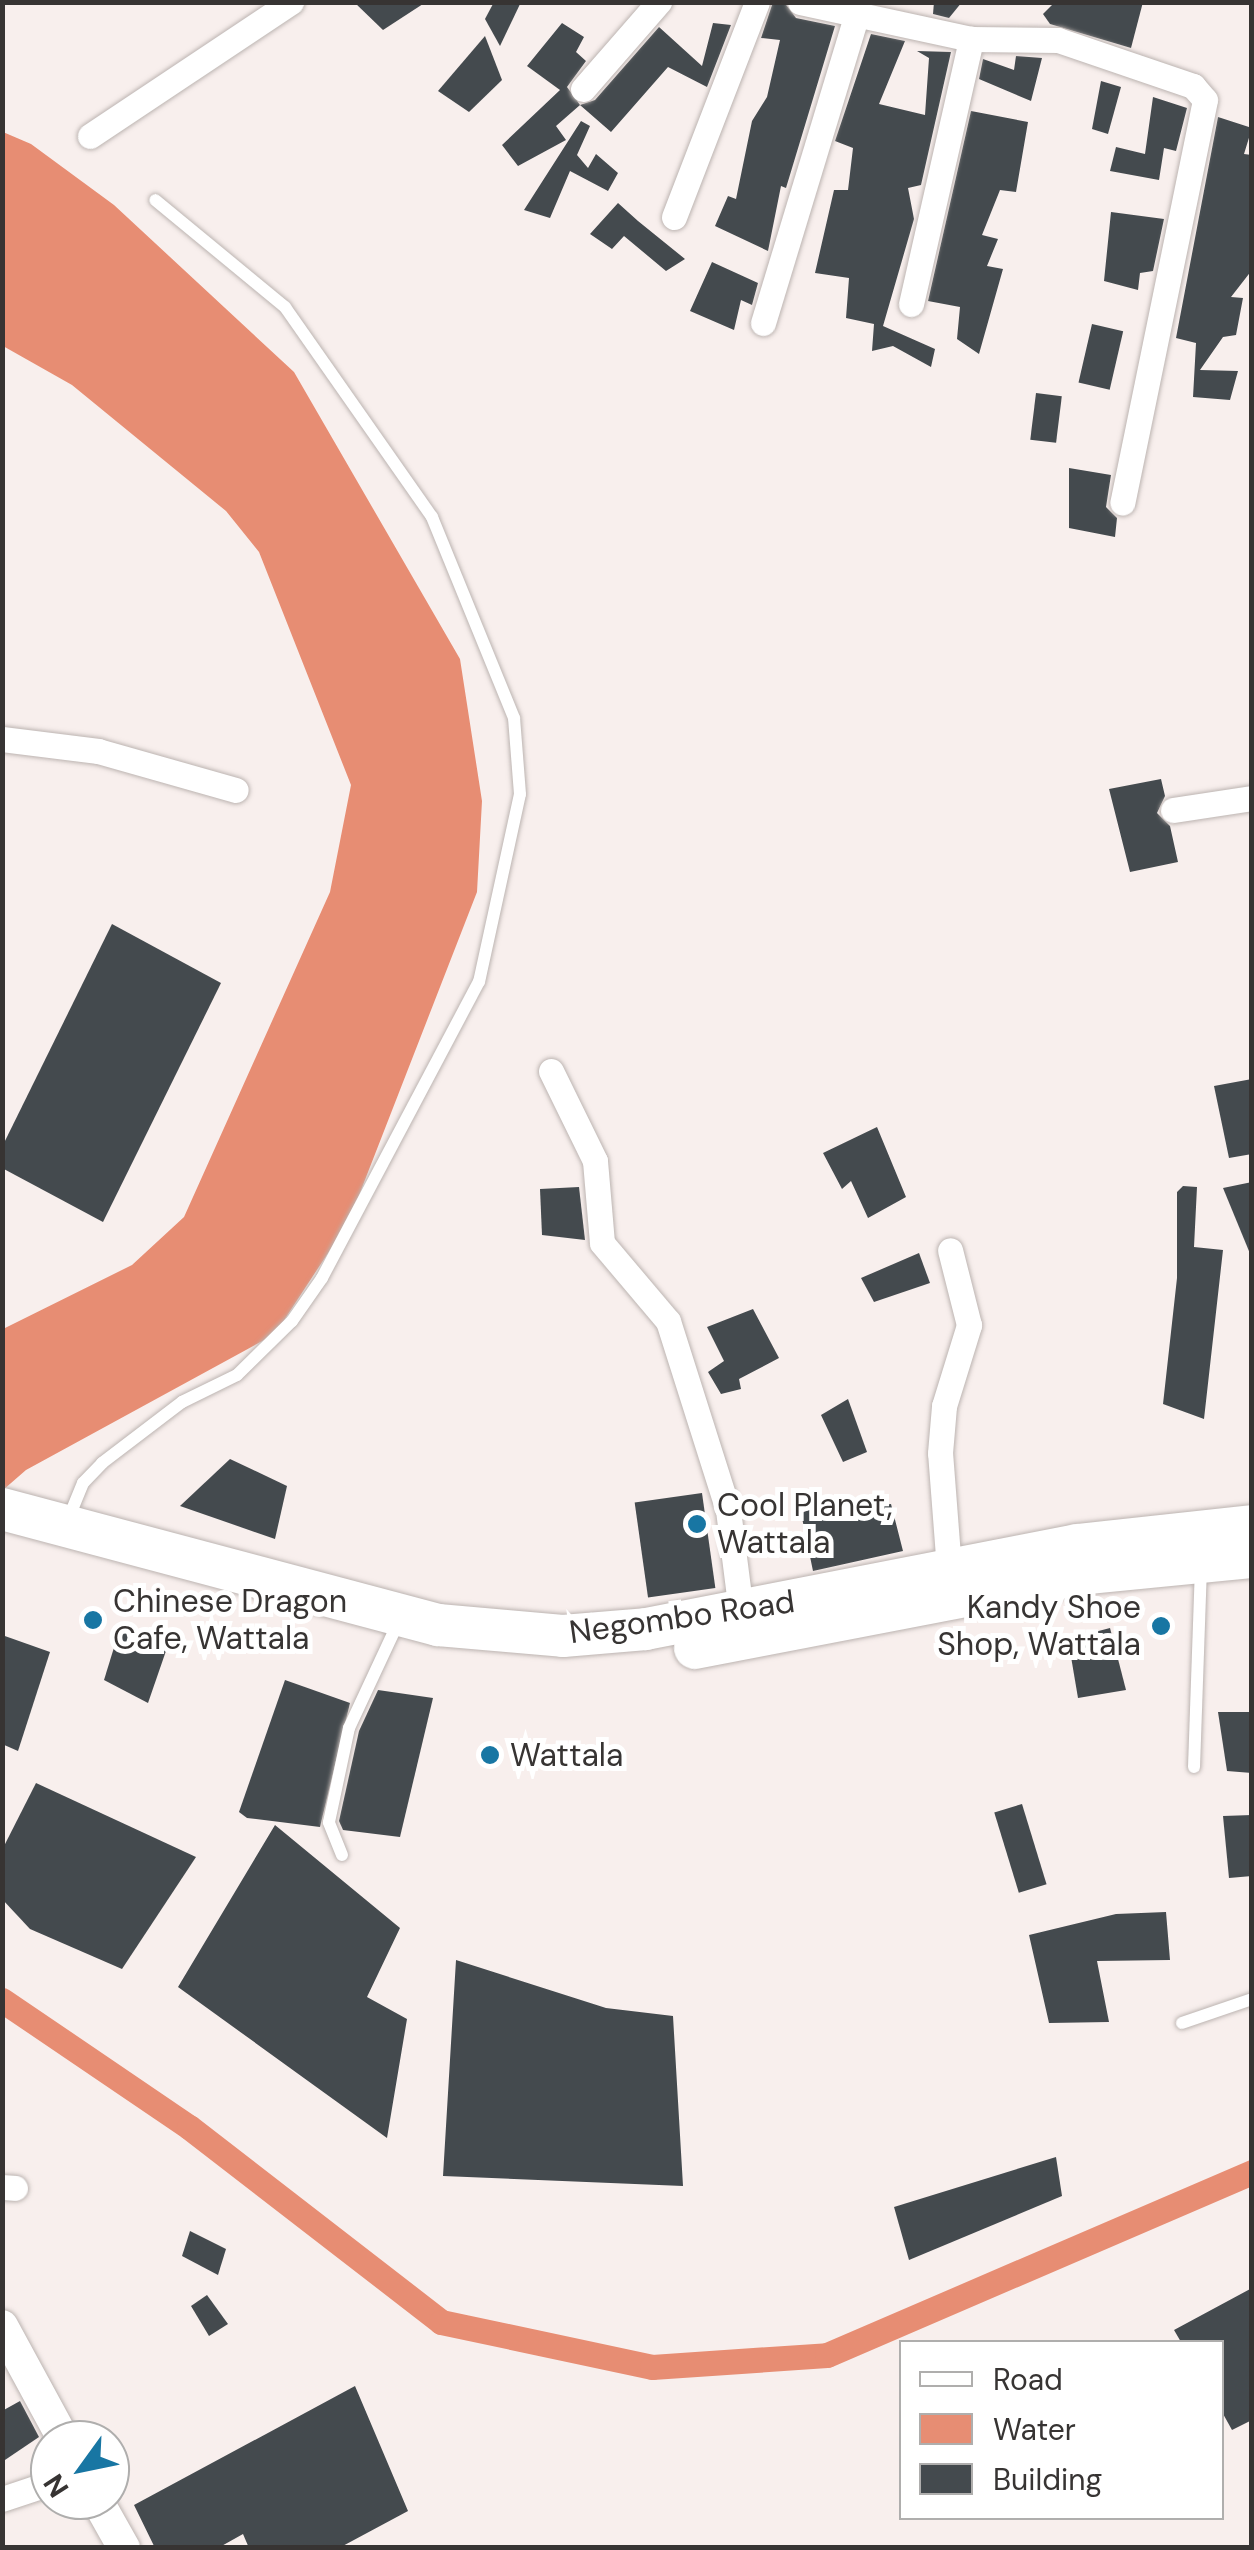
<!DOCTYPE html>
<html>
<head>
<meta charset="utf-8">
<style>
	body { margin:0 }
	#map { position:relative; width:1254px; height:2550px; overflow:hidden; background:#f8efed; font-family:"DM Sans",sans-serif }
	div>[style] { position:absolute }
	.water>* { inset:0; background:#e78d73 }
	.canal>* { height:25px; margin:-12.5px; padding:0 12.5px; transform-origin:12.5px; border-radius:12.5px; background:#e78d73 }
	.building>* { inset:0; background:#444a4e; transform-origin:0 0 }
	.roads { filter:drop-shadow(0 0 2px #bcb4b1) drop-shadow(0 0 2px #bcb4b1) }
	.service>* { height:12px; margin:-6px; padding:0 6px; transform-origin:6px; border-radius:6px; background:#fff }
	.minor>* { height:25px; margin:-12.5px; padding:0 12.5px; transform-origin:12.5px; border-radius:12.5px; background:#fff }
	.tertiary>* { height:32px; margin:-16px; padding:0 16px; transform-origin:16px; border-radius:16px; background:#fff }
	.trunk>* { height:42px; margin:-21px; padding:0 21px; transform-origin:21px; border-radius:21px; background:#fff }
	.dots>* { width:28px; height:28px; translate:-50% -50%; box-sizing:border-box; border:5px solid #fff; border-radius:50% }
	span { translate:-50% -50%; white-space:nowrap; text-align:center; line-height:1.15; -webkit-text-stroke:10px #fff; paint-order:stroke }
	.poi-label { font-size:32px; color:#373433 }
	.left { translate:0 -50%; text-align:left }
	.right { translate:-100% -50%; text-align:right }
	.street-label { font-size:32px; color:#373433 }
	.frame { position:absolute; inset:0; border:5px solid #373433; pointer-events:none }
	.legend { position:absolute; left:899px; top:2340px; width:325px; height:180px; box-sizing:border-box; background:#fff; border:2px solid #afaead; margin:0; padding:12px 18px; list-style:none; font-size:30px; color:#373433 }
	.legend li { display:flex; align-items:center; gap:20px; height:50px }
	.legend b { width:50px; border:2px solid #afaead }
	.north { position:absolute; left:30px; top:2420px; width:100px; height:100px; box-sizing:border-box; background:#fff; border:2px solid #afaead; border-radius:50%; rotate:237deg; font-size:28px; font-weight:700; line-height:40px; text-align:center; color:#373433 }
	.north::after { content:''; display:block; margin:auto; width:35px; height:45px; background:#1876a3; clip-path:polygon(50% 0,100% 100%,50% 72%,0 100%) }
</style>
</head>
<body>
<div id="map">
	<div class="water">
		<div style="clip-path:polygon(3px 132px,31px 144px,114px 205px,294px 372px,460px 659px,482px 801px,477px 892px,349px 1221px,275px 1334px,26px 1470px,3px 1490px,3px 1329px,132px 1265px,184px 1217px,330px 892px,351px 785px,259px 552px,226px 511px,72px 385px,3px 346px)"></div>
	</div>
	<div class="canal">
		<div style="left:2px;top:2000px;width:226px;rotate:34.2deg"></div>
		<div style="left:189px;top:2127px;width:319px;rotate:37.7deg"></div>
		<div style="left:441px;top:2322px;width:216px;rotate:12deg"></div>
		<div style="left:652px;top:2367px;width:175px;rotate:-3.9deg"></div>
		<div style="left:827px;top:2355px;width:463px;rotate:-23.3deg"></div>
	</div>
	<div class="building">
		<div style="clip-path:polygon(354px 2px,426px 2px,383px 30px)"></div>
		<div style="clip-path:polygon(494px 2px,521px 2px,500px 46px,485px 19px)"></div>
		<div style="clip-path:polygon(773px 2px,784px 2px,796px 18px,835px 26px,786px 188px,781px 186px,768px 251px,715px 226px,728px 196px,736px 199px,752px 121px,767px 97px,780px 40px,761px 38px)"></div>
		<div style="clip-path:polygon(934px 2px,962px 2px,949px 18px,933px 14px)"></div>
		<div style="clip-path:polygon(1055px 2px,1143px 2px,1131px 48px,1050px 24px,1043px 14px)"></div>
		<div style="clip-path:polygon(562px 23px,584px 37px,576px 52px,586px 61px,567px 87px,580px 105px,556px 126px,566px 140px,518px 166px,502px 145px,560px 90px,527px 66px)"></div>
		<div style="clip-path:polygon(713px 23px,731px 25px,707px 87px,668px 67px,611px 132px,580px 105px,595px 100px,659px 27px,702px 66px)"></div>
		<div style="clip-path:polygon(871px 34px,905px 41px,879px 104px,925px 115px,929px 58px,917px 51px,951px 52px,921px 185px,908px 188px,914px 219px,883px 326px,935px 349px,931px 367px,893px 346px,872px 351px,874px 324px,846px 318px,849px 278px,815px 273px,834px 190px,848px 190px,853px 148px,835px 141px)"></div>
		<div style="clip-path:polygon(485px 36px,502px 80px,469px 112px,438px 91px)"></div>
		<div style="clip-path:polygon(1016px 56px,1042px 58px,1031px 101px,979px 79px,983px 59px,1014px 70px)"></div>
		<div style="clip-path:polygon(1101px 81px,1121px 87px,1108px 134px,1092px 129px)"></div>
		<div style="clip-path:polygon(1153px 97px,1187px 108px,1176px 151px,1164px 148px,1159px 180px,1110px 171px,1116px 147px,1145px 154px)"></div>
		<div style="clip-path:polygon(971px 111px,1028px 122px,1016px 192px,1000px 190px,982px 235px,998px 239px,987px 266px,1003px 269px,979px 354px,957px 339px,960px 307px,928px 301px)"></div>
		<div style="clip-path:polygon(1218px 117px,1252px 128px,1244px 154px,1252px 155px,1252px 270px,1231px 297px,1243px 298px,1236px 335px,1223px 337px,1200px 370px,1238px 371px,1230px 400px,1193px 397px,1196px 343px,1176px 338px)"></div>
		<div style="clip-path:polygon(581px 121px,590px 126px,577px 155px,588px 168px,596px 154px,618px 173px,608px 191px,570px 171px,550px 218px,524px 210px)"></div>
		<div style="clip-path:polygon(618px 203px,638px 221px,685px 259px,666px 271px,624px 236px,612px 249px,590px 234px)"></div>
		<div style="clip-path:polygon(1111px 212px,1164px 219px,1153px 271px,1140px 273px,1138px 290px,1104px 281px)"></div>
		<div style="clip-path:polygon(712px 262px,758px 283px,752px 305px,741px 300px,734px 330px,690px 311px)"></div>
		<div style="left:1092px;top:324px;width:32px;height:60px;rotate:13deg"></div>
		<div style="left:1036px;top:393px;width:26px;height:47px;rotate:7deg"></div>
		<div style="clip-path:polygon(1069px 468px,1111px 475px,1106px 507px,1117px 518px,1115px 537px,1069px 528px)"></div>
		<div style="clip-path:polygon(1161px 779px,1165px 796px,1157px 813px,1170px 826px,1178px 862px,1130px 872px,1109px 789px)"></div>
		<div style="clip-path:polygon(112px 924px,221px 983px,103px 1222px,2px 1168px,2px 1147px)"></div>
		<div style="clip-path:polygon(1252px 1079px,1252px 1154px,1229px 1158px,1214px 1086px)"></div>
		<div style="clip-path:polygon(877px 1127px,906px 1197px,868px 1218px,851px 1181px,842px 1189px,823px 1153px)"></div>
		<div style="clip-path:polygon(1252px 1182px,1252px 1256px,1251px 1256px,1223px 1188px)"></div>
		<div style="clip-path:polygon(1183px 1186px,1197px 1187px,1194px 1247px,1223px 1250px,1204px 1419px,1163px 1404px,1177px 1278px,1177px 1192px)"></div>
		<div style="clip-path:polygon(579px 1187px,585px 1240px,542px 1235px,540px 1189px)"></div>
		<div style="clip-path:polygon(919px 1253px,930px 1283px,874px 1302px,861px 1278px)"></div>
		<div style="clip-path:polygon(753px 1309px,779px 1358px,739px 1379px,741px 1389px,721px 1394px,708px 1372px,724px 1361px,707px 1327px)"></div>
		<div style="clip-path:polygon(848px 1399px,867px 1452px,843px 1462px,821px 1415px)"></div>
		<div style="clip-path:polygon(230px 1459px,287px 1486px,275px 1539px,180px 1506px)"></div>
		<div style="left:702px;top:1493px;width:96px;height:68px;rotate:82deg"></div>
		<div style="clip-path:polygon(848px 1496px,855px 1508px,891px 1504px,903px 1551px,813px 1571px,801px 1513px)"></div>
		<div style="clip-path:polygon(120px 1628px,167px 1648px,148px 1703px,104px 1680px)"></div>
		<div style="clip-path:polygon(1110px 1628px,1126px 1690px,1078px 1698px,1068px 1639px)"></div>
		<div style="clip-path:polygon(2px 1635px,50px 1652px,18px 1751px,2px 1744px)"></div>
		<div style="clip-path:polygon(285px 1680px,350px 1703px,320px 1827px,247px 1818px,239px 1812px)"></div>
		<div style="clip-path:polygon(378px 1690px,433px 1698px,400px 1837px,343px 1830px,339px 1821px,359px 1731px)"></div>
		<div style="clip-path:polygon(1218px 1712px,1252px 1712px,1252px 1773px,1227px 1771px)"></div>
		<div style="clip-path:polygon(36px 1783px,196px 1857px,122px 1969px,30px 1929px,2px 1899px,2px 1850px)"></div>
		<div style="left:1022px;top:1804px;width:84px;height:29px;rotate:73deg"></div>
		<div style="clip-path:polygon(1252px 1815px,1252px 1876px,1229px 1878px,1223px 1816px)"></div>
		<div style="clip-path:polygon(275px 1825px,400px 1928px,367px 1997px,407px 2019px,387px 2138px,178px 1987px)"></div>
		<div style="clip-path:polygon(1166px 1912px,1170px 1960px,1097px 1961px,1109px 2022px,1049px 2023px,1029px 1935px,1116px 1914px)"></div>
		<div style="clip-path:polygon(456px 1960px,606px 2008px,673px 2016px,683px 2186px,443px 2176px)"></div>
		<div style="clip-path:polygon(1056px 2157px,1062px 2196px,909px 2260px,894px 2207px)"></div>
		<div style="clip-path:polygon(190px 2231px,226px 2249px,218px 2275px,182px 2256px)"></div>
		<div style="clip-path:polygon(1252px 2288px,1252px 2420px,1232px 2430px,1222px 2412px,1222px 2342px,1181px 2342px,1174px 2330px)"></div>
		<div style="clip-path:polygon(207px 2295px,228px 2324px,209px 2336px,191px 2306px)"></div>
		<div style="clip-path:polygon(355px 2386px,408px 2511px,339px 2548px,249px 2548px,243px 2534px,218px 2548px,155px 2548px,134px 2505px)"></div>
		<div style="clip-path:polygon(20px 2401px,39px 2437px,2px 2462px,2px 2411px)"></div>
	</div>
	<div class="roads">
		<div class="service">
			<div style="left:67px;top:1522px;width:42px;rotate:-67.7deg"></div>
			<div style="left:83px;top:1483px;width:28px;rotate:-46deg"></div>
			<div style="left:102px;top:1463px;width:101px;rotate:-37.3deg"></div>
			<div style="left:182px;top:1402px;width:61px;rotate:-26.1deg"></div>
			<div style="left:237px;top:1375px;width:77px;rotate:-44.5deg"></div>
			<div style="left:292px;top:1321px;width:52px;rotate:-55.1deg"></div>
			<div style="left:322px;top:1278px;width:335px;rotate:-62.1deg"></div>
			<div style="left:479px;top:982px;width:192px;rotate:-77.7deg"></div>
			<div style="left:520px;top:794px;width:76px;rotate:-94.5deg"></div>
			<div style="left:514px;top:718px;width:217px;rotate:-112.2deg"></div>
			<div style="left:432px;top:517px;width:256px;rotate:-125deg"></div>
			<div style="left:285px;top:307px;width:168px;rotate:-140.5deg"></div>
			<div style="left:1194px;top:1767px;width:197px;rotate:-88deg"></div>
			<div style="left:342px;top:1855px;width:35px;rotate:-112deg"></div>
			<div style="left:329px;top:1822px;width:96px;rotate:-78deg"></div>
			<div style="left:349px;top:1728px;width:116px;rotate:-65deg"></div>
			<div style="left:1182px;top:2023px;width:74px;rotate:-18.9deg"></div>
		</div>
		<div class="minor">
			<div style="left:800px;top:2px;width:175px;rotate:12.2deg"></div>
			<div style="left:971px;top:39px;width:87px;rotate:0.7deg"></div>
			<div style="left:1058px;top:40px;width:143px;rotate:18.8deg"></div>
			<div style="left:1193px;top:86px;width:18px;rotate:49deg"></div>
			<div style="left:1205px;top:100px;width:411px;rotate:101.6deg"></div>
			<div style="left:583px;top:89px;width:116px;rotate:-48.9deg"></div>
			<div style="left:90px;top:136px;width:242px;rotate:-33.7deg"></div>
			<div style="left:674px;top:217px;width:230px;rotate:-68.9deg"></div>
			<div style="left:911px;top:304px;width:272px;rotate:-77.2deg"></div>
			<div style="left:763px;top:323px;width:320px;rotate:-73.1deg"></div>
			<div style="left:2px;top:739px;width:97px;rotate:7.1deg"></div>
			<div style="left:98px;top:751px;width:143px;rotate:15.8deg"></div>
			<div style="left:1173px;top:810px;width:80px;rotate:-8.6deg"></div>
			<div style="left:551px;top:1071px;width:100px;rotate:63.9deg"></div>
			<div style="left:595px;top:1161px;width:82px;rotate:85.1deg"></div>
			<div style="left:602px;top:1243px;width:102px;rotate:49.8deg"></div>
			<div style="left:668px;top:1321px;width:198px;rotate:72.4deg"></div>
			<div style="left:728px;top:1510px;width:111px;rotate:82.7deg"></div>
			<div style="left:949px;top:1569px;width:116px;rotate:-94.4deg"></div>
			<div style="left:940px;top:1453px;width:47px;rotate:-85.1deg"></div>
			<div style="left:944px;top:1406px;width:85px;rotate:-72.8deg"></div>
			<div style="left:969px;top:1325px;width:77px;rotate:-104.2deg"></div>
			<div style="left:2px;top:2187px;width:13px;rotate:4deg"></div>
			<div style="left:2px;top:2499px;width:51px;rotate:-18.4deg"></div>
		</div>
		<div class="tertiary">
			<div style="left:2px;top:2326px;width:130px;rotate:61.5deg"></div>
			<div style="left:97px;top:2500px;width:55px;rotate:60.6deg"></div>
		</div>
		<div class="trunk">
			<div style="left:2px;top:1509px;width:451px;rotate:14.9deg"></div>
			<div style="left:438px;top:1625px;width:125px;rotate:5deg"></div>
			<div style="left:563px;top:1636px;width:83px;rotate:-4.8deg"></div>
			<div style="left:646px;top:1629px;width:439px;rotate:-11deg"></div>
			<div style="left:1077px;top:1545px;width:176px;rotate:-6.2deg"></div>
			<div style="left:695px;top:1648px;width:390px;rotate:-10.9deg"></div>
			<div style="left:1078px;top:1574px;width:175px;rotate:-5.6deg"></div>
		</div>
	</div>
	<div class="dots">
		<div style="left:697px;top:1524px;background:#1876a3"></div>
		<div style="left:93px;top:1620px;background:#1876a3"></div>
		<div style="left:1161px;top:1626px;background:#1876a3"></div>
		<div style="left:490px;top:1755px;background:#1876a3"></div>
	</div>
	<div class="poi-label">
		<span class="left" style="left:717px;top:1524px">Cool Planet,<br>Wattala</span>
		<span class="left" style="left:113px;top:1620px">Chinese Dragon<br>Cafe, Wattala</span>
		<span class="right" style="left:1141px;top:1626px">Kandy Shoe<br>Shop, Wattala</span>
		<span class="left" style="left:510px;top:1755px">Wattala</span>
	</div>
	<div class="street-label">
		<span style="left:682px;top:1617px;rotate:-8deg">Negombo Road</span>
	</div>
	<div class="frame"></div>
	<ul class="legend">
	<li><b style="height:12px;background:#fff"></b>Road</li>
	<li><b style="height:28px;background:#e78d73"></b>Water</li>
	<li><b style="height:28px;background:#444a4e"></b>Building</li>
	</ul>
	<div class="north">N</div>
</div>
</body>
</html>
